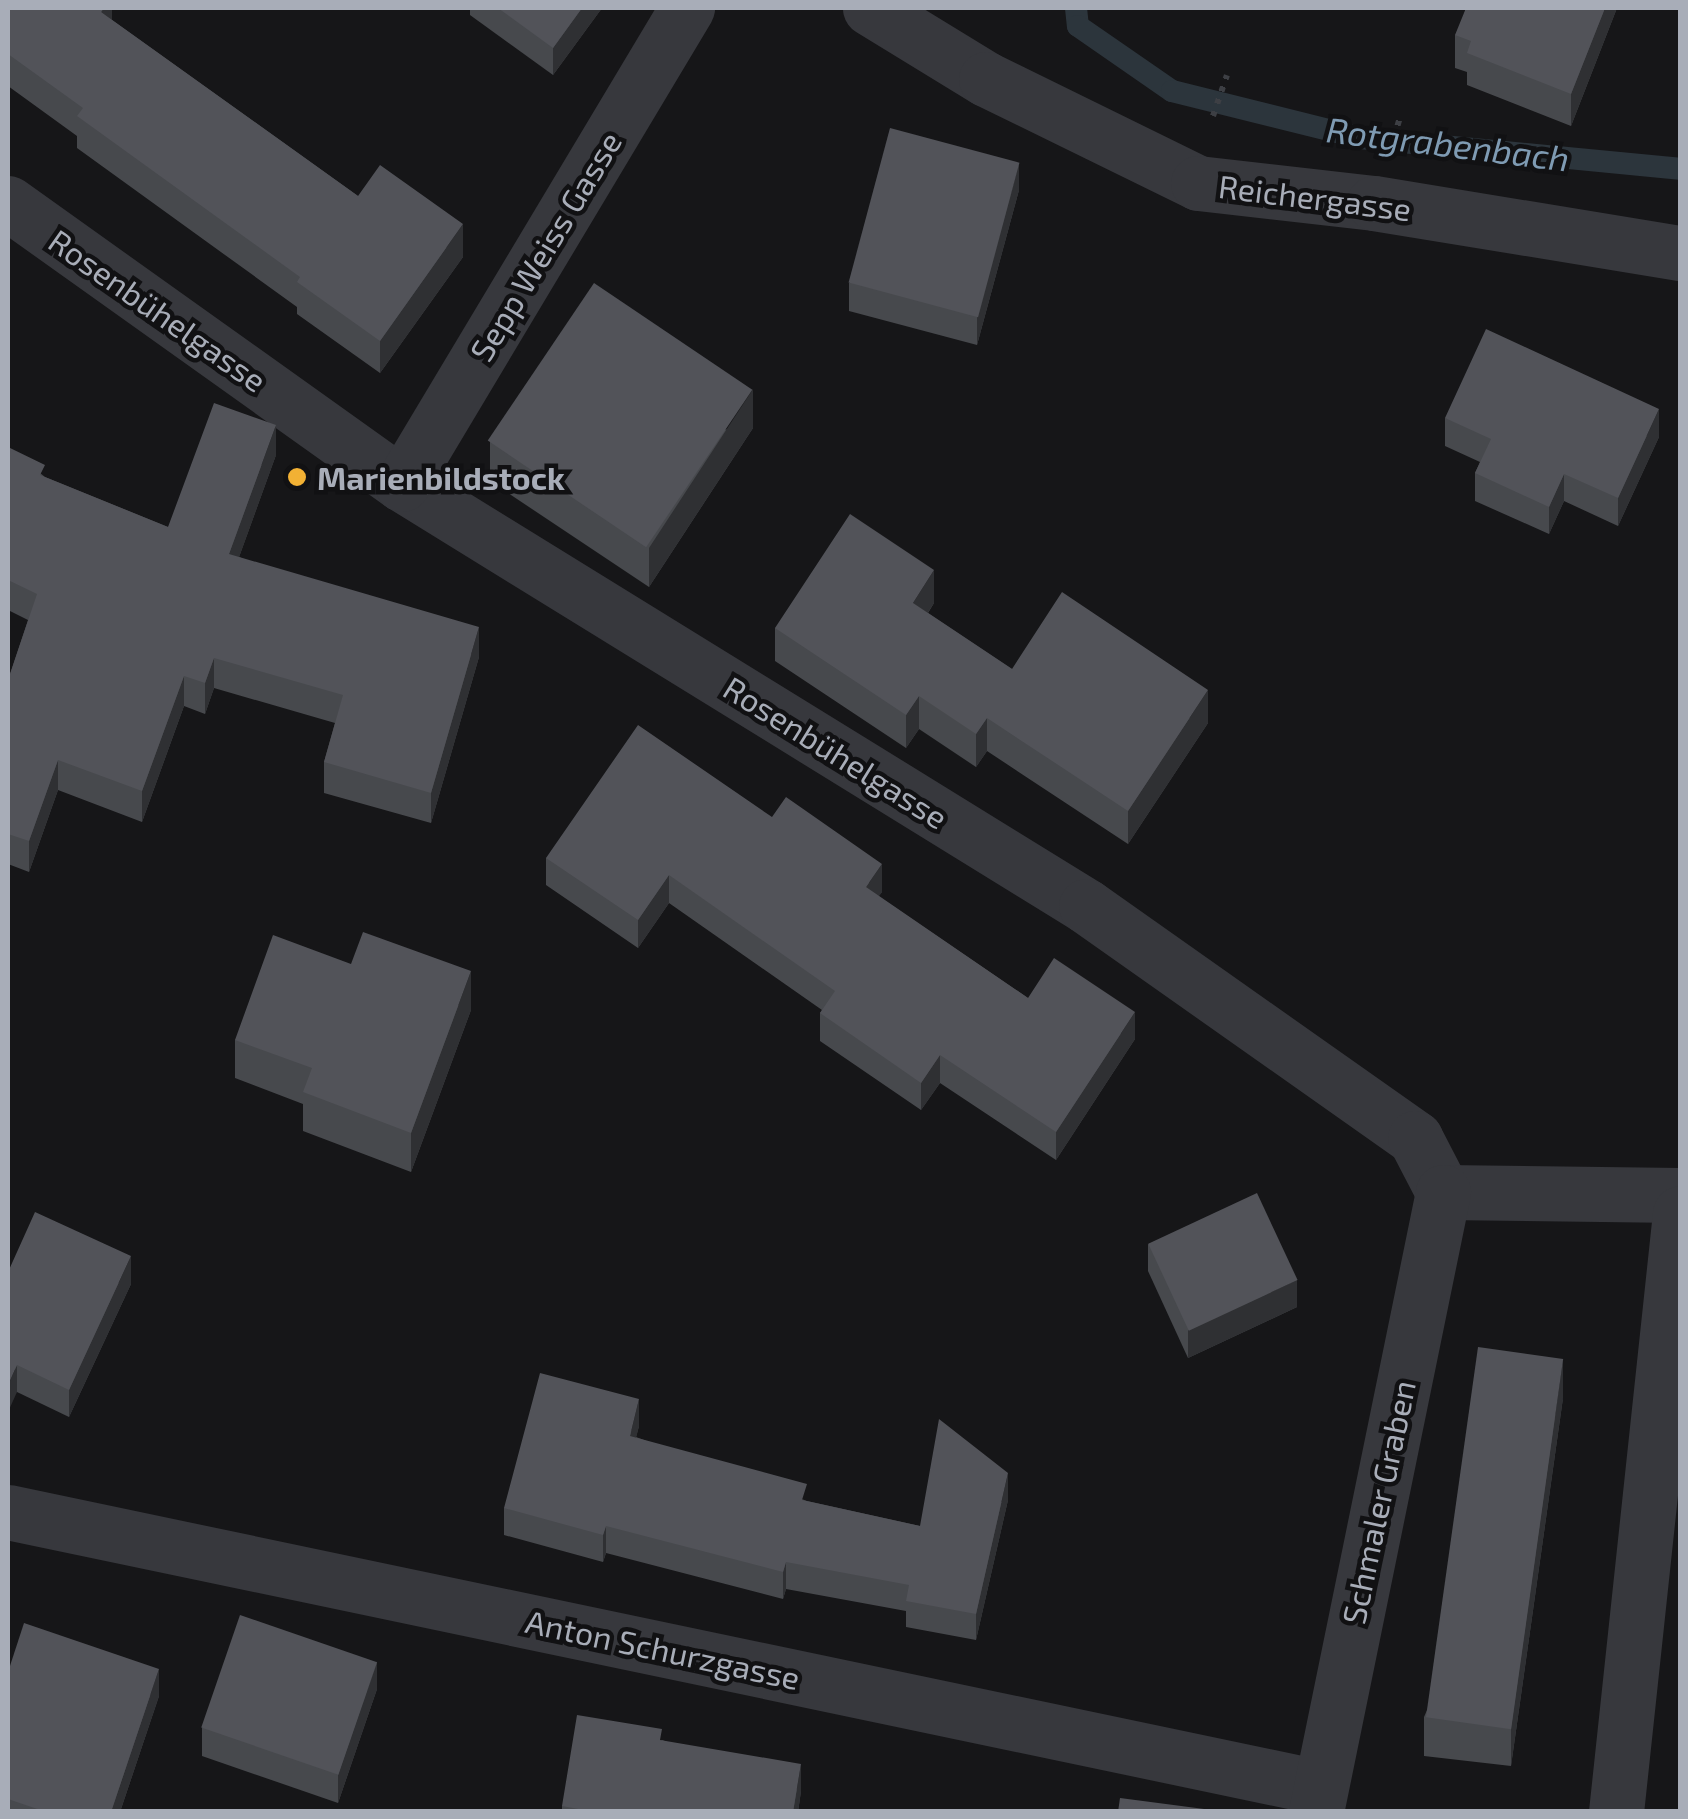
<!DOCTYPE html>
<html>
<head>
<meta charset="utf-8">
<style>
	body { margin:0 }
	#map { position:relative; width:1688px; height:1819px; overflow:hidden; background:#161618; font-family:"Exo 2",sans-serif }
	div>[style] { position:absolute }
	.stream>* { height:22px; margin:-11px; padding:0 11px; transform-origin:11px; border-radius:11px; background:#2c353c }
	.path>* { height:6px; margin-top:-3px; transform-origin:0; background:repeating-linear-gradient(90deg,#3d3f44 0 5px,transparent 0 13px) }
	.minor>* { height:55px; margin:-27.5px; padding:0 27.5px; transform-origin:27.5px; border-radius:27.5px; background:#37383d }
	.wall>* { inset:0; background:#47494d }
	.shaded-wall>* { inset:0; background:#2f3033 }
	.building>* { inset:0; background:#525359; transform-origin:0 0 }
	.dots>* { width:28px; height:28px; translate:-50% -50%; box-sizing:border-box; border:5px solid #111113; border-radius:50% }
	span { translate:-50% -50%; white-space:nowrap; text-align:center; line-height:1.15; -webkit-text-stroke:9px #111113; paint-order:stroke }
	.street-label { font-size:32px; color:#a8adb8 }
	.poi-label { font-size:32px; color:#a8adb8; font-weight:700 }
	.left { translate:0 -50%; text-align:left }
	.water-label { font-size:35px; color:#7f9bb3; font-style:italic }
	.frame { position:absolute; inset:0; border:10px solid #a8adb8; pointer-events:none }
</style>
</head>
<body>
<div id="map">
	<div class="stream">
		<div style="left:1076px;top:8px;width:18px;rotate:84deg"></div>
		<div style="left:1078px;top:26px;width:114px;rotate:34.7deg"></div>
		<div style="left:1172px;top:91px;width:194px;rotate:14deg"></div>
		<div style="left:1360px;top:138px;width:321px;rotate:5.5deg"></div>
	</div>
	<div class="path">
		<div style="left:1213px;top:116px;width:43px;rotate:-71.1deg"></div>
		<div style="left:1394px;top:138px;width:19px;rotate:-74deg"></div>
	</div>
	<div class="minor">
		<div style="left:870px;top:8px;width:136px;rotate:31.5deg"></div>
		<div style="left:986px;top:79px;width:236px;rotate:26.1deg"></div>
		<div style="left:1198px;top:183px;width:177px;rotate:6.5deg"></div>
		<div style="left:1374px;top:203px;width:310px;rotate:9.3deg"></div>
		<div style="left:8px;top:203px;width:484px;rotate:35.5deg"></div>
		<div style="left:402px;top:484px;width:804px;rotate:31.67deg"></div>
		<div style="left:1086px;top:906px;width:403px;rotate:35.2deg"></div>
		<div style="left:1415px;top:1138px;width:61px;rotate:62.6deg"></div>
		<div style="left:1443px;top:1192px;width:237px;rotate:0.7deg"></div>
		<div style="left:402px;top:484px;width:555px;rotate:-59.09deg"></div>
		<div style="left:8px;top:1512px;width:1340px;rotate:11.85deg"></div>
		<div style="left:1316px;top:1812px;width:633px;rotate:-78.42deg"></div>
		<div style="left:1616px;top:1812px;width:602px;rotate:-83.9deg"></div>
	</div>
	<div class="wall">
		<div style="clip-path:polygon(8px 8px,112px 8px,112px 20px,358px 196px,463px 257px,380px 373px,297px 314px,297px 307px,77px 148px,77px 136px,8px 86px)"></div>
		<div style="clip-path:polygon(470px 8px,602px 8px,553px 75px,470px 15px)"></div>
		<div style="clip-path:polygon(1617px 8px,1571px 126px,1467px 85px,1467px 72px,1455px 68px,1455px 35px)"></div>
		<div style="clip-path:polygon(1019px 190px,977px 345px,849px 311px,849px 283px)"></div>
		<div style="clip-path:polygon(1445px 418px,1659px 437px,1618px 526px,1564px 501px,1549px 534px,1475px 501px,1475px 473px,1480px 462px,1445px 446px)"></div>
		<div style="clip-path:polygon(753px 428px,649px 587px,490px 481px,490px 442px)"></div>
		<div style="clip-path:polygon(8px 447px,45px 477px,168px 527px,276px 455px,239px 557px,479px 657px,431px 823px,324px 793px,324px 762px,335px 723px,214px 688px,205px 714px,184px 706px,142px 822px,58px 790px,29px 872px,8px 864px,8px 680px,28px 620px,8px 610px)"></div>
		<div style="clip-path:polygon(934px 603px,928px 613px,1012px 669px,1208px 723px,1128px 844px,987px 751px,976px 767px,919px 729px,906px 748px,775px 661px,775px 628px)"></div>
		<div style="clip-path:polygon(772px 817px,882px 892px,878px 896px,1028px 998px,1135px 1039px,1056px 1160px,940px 1083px,921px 1110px,820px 1041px,820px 1013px,822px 1010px,669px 903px,638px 948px,546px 885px,546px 858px)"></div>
		<div style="clip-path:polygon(351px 964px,471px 1010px,411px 1172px,303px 1131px,303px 1104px,235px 1078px,235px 1040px)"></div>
		<div style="clip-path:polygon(1148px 1244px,1297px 1307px,1188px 1358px,1148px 1271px)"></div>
		<div style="clip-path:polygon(8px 1272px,131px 1284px,69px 1417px,17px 1392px)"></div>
		<div style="clip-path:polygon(1563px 1398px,1511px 1766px,1424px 1756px,1424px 1717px)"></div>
		<div style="clip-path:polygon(639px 1426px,636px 1437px,807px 1501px,920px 1526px,1008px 1500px,976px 1640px,906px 1627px,906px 1611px,786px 1589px,783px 1599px,606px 1553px,603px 1562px,504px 1535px,504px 1508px)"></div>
		<div style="clip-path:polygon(8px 1672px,159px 1696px,120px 1812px,8px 1812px)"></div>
		<div style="clip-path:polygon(377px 1689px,338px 1803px,202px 1756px,202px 1728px)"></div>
		<div style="clip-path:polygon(662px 1740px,801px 1791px,798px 1812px,562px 1812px,562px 1806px)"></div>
	</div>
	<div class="shaded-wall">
		<div style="clip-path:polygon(104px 8px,112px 8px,112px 28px,101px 12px)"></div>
		<div style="clip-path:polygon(582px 8px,602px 8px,553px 75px,553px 48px)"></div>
		<div style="clip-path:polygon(1605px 8px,1617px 8px,1571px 126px,1571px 94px)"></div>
		<div style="clip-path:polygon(1019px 163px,1019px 190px,977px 345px,977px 317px)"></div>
		<div style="clip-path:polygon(463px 224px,463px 257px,380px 373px,380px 341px)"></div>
		<div style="clip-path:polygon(753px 389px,753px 428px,649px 587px,649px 548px)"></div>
		<div style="clip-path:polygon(1659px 409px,1659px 437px,1618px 526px,1618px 498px)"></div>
		<div style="clip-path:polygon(276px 425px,276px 455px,229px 585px,229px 554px)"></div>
		<div style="clip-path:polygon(1564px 474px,1564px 501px,1549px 534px,1549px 507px)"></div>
		<div style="clip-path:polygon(934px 570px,934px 603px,913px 636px,913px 603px)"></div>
		<div style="clip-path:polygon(479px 627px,479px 657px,431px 823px,431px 793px)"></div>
		<div style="clip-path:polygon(214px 658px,214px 688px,205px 714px,205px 683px)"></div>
		<div style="clip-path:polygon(184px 676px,184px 706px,142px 822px,142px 791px)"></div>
		<div style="clip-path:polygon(1208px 690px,1208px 723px,1128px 844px,1128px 811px)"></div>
		<div style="clip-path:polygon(919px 696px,919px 729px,906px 748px,906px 715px)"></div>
		<div style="clip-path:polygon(987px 718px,987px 751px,976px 767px,976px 734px)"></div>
		<div style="clip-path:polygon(58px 760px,58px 790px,29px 872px,29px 841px)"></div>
		<div style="clip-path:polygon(882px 864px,882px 892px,866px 915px,866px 887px)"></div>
		<div style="clip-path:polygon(669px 875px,669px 903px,638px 948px,638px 920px)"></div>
		<div style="clip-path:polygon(471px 971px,471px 1010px,411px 1172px,411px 1133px)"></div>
		<div style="clip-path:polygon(1135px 1012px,1135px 1039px,1056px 1160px,1056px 1132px)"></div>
		<div style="clip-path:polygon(940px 1055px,940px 1083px,921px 1110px,921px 1083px)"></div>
		<div style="clip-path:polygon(131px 1256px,131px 1284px,69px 1417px,69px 1390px)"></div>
		<div style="clip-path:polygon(1297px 1280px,1297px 1307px,1188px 1358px,1188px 1330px)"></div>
		<div style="clip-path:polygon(1563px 1359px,1563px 1398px,1511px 1766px,1511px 1728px)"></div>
		<div style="clip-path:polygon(17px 1365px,17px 1392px,8px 1412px,8px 1385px)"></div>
		<div style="clip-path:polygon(639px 1399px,639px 1426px,630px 1462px,630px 1436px)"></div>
		<div style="clip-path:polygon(1008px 1473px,1008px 1500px,976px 1640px,976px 1614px)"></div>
		<div style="clip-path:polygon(606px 1526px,606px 1553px,603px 1562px,603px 1535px)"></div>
		<div style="clip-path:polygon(786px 1562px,786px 1589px,783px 1599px,783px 1572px)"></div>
		<div style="clip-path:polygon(377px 1661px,377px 1689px,338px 1803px,338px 1775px)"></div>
		<div style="clip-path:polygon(159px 1669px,159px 1696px,120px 1812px,111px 1812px)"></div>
		<div style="clip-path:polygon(801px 1764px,801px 1791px,798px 1812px,793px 1812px)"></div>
	</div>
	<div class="building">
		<div style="clip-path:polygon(8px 8px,104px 8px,101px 12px,358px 196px,380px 165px,463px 224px,380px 341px,297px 282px,300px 277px,77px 116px,83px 108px,8px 54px)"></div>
		<div style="clip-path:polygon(498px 8px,582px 8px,553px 48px)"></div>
		<div style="clip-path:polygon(1466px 8px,1605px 8px,1571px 94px,1467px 53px,1471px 41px,1455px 35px)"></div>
		<div style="left:890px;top:128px;width:134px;height:160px;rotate:15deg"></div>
		<div style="left:594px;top:283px;width:191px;height:190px;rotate:34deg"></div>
		<div style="clip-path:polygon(1486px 329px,1659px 409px,1618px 498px,1564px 474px,1549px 507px,1475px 473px,1491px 439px,1445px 418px)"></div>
		<div style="clip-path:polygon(214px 403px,276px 425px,229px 554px,479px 627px,431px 793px,324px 762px,343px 695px,214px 658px,205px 683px,184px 676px,142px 791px,58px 760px,29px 841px,8px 834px,8px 680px,37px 594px,8px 580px,8px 447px,45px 465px,40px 475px,168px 527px)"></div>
		<div style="clip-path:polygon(850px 514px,934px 570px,913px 603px,1012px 669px,1062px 592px,1208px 690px,1128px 811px,987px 718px,976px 734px,919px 696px,906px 715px,775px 628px)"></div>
		<div style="clip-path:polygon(638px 725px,772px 817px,786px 797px,882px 864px,866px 887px,1028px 998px,1054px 958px,1135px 1012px,1056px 1132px,940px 1055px,921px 1083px,820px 1013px,835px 991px,669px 875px,638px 920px,546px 858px)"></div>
		<div style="clip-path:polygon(363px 932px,471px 971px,411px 1133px,303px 1092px,312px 1068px,235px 1040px,273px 935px,351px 964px)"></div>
		<div style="left:1257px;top:1193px;width:96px;height:120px;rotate:65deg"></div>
		<div style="clip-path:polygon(35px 1212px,131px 1256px,69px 1390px,17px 1365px,8px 1385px,8px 1272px)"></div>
		<div style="left:1478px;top:1347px;width:86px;height:374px;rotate:8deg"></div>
		<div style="clip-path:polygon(540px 1373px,639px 1399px,630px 1436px,807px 1484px,802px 1500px,920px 1526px,939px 1419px,1008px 1473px,976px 1614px,906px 1601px,909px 1585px,786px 1562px,783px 1572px,606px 1526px,603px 1535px,504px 1508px)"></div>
		<div style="left:240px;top:1615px;width:145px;height:119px;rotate:19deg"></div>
		<div style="clip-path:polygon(24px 1623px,159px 1669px,111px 1812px,46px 1812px,8px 1799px,8px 1672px)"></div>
		<div style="clip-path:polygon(577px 1715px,662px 1729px,660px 1740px,801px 1764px,793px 1812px,594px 1812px,562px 1806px)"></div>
		<div style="clip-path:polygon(1120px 1798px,1227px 1812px,1118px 1812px)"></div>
	</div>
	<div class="dots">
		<div style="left:297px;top:477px;background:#f2b134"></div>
	</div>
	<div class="street-label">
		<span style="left:1315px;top:197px;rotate:7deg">Reichergasse</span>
		<span style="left:545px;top:246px;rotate:-59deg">Sepp Weiss Gasse</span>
		<span style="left:158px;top:310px;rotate:35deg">Rosenbühelgasse</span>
		<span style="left:836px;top:752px;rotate:32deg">Rosenbühelgasse</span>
		<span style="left:1378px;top:1502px;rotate:-78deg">Schmaler Graben</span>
		<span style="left:663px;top:1649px;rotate:12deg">Anton Schurzgasse</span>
	</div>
	<div class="poi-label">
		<span class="left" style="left:317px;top:477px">Marienbildstock</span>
	</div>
	<div class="water-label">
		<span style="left:1448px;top:143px;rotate:7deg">Rotgrabenbach</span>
	</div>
	<div class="frame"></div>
</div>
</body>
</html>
